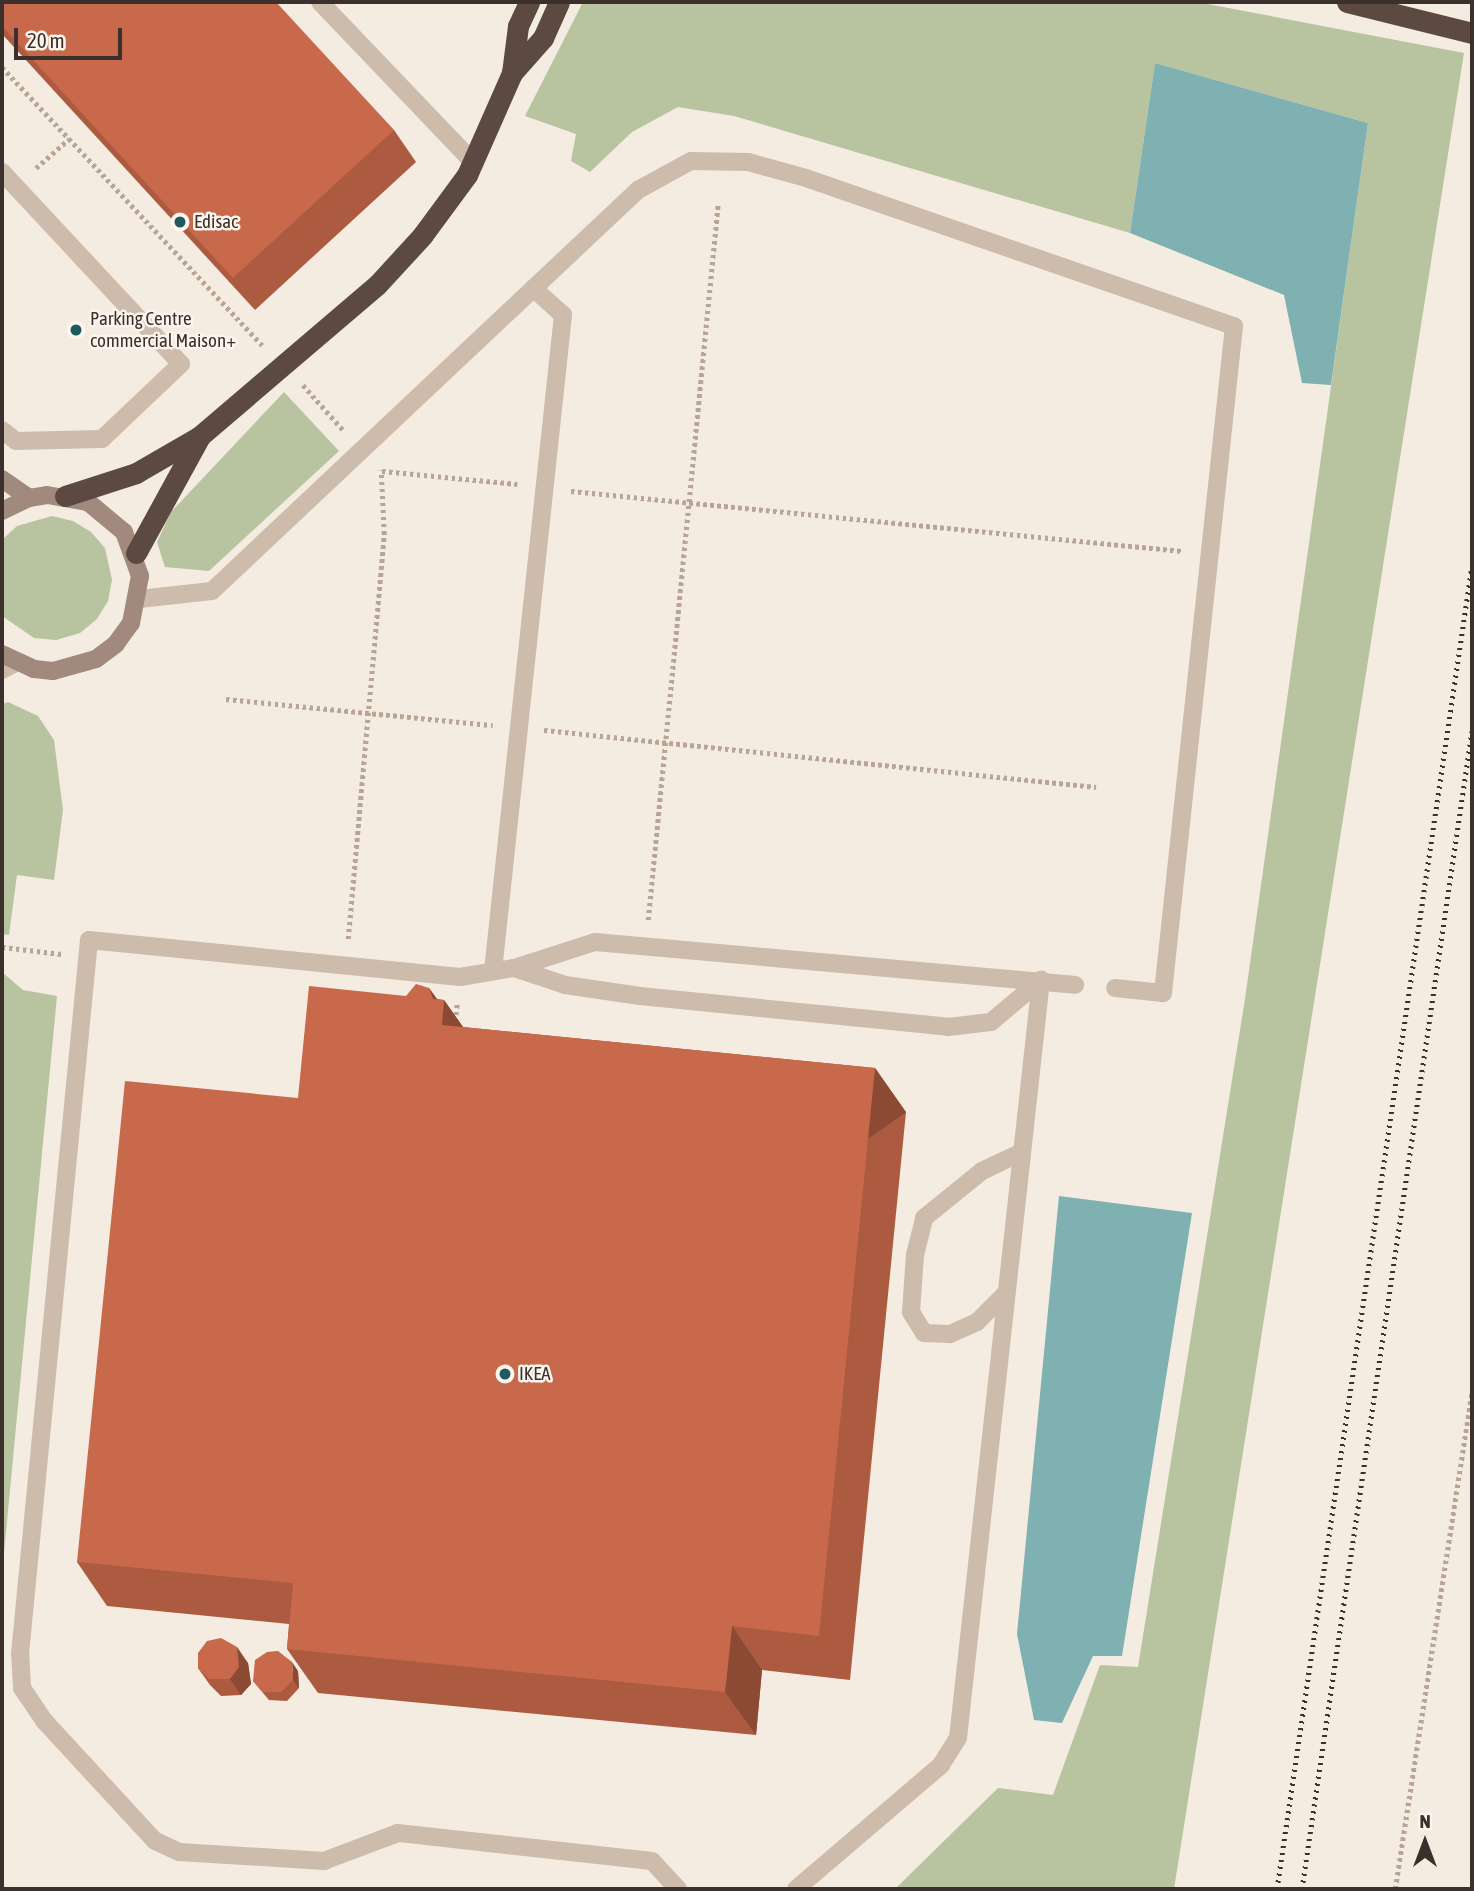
<!DOCTYPE html>
<html>
<head>
<meta charset="utf-8">
<style>
	body { margin:0 }
	#map { position:relative; width:1474px; height:1891px; overflow:hidden; background:#f4ebe1; font-family:"Asap Condensed",sans-serif }
	div>[style] { position:absolute }
	.green>* { inset:0; background:#b8c4a0 }
	.water>* { inset:0; background:#7fb0b2 }
	.path>* { height:4.5px; margin-top:-2.25px; transform-origin:0; background:repeating-linear-gradient(90deg,#b9a596 0 3.5px,transparent 0 7px) }
	.lane>* { height:18px; margin:-9px; padding:0 9px; transform-origin:9px; border-radius:9px; background:#cdbbac }
	.secondary>* { height:18px; margin:-9px; padding:0 9px; transform-origin:9px; border-radius:9px; background:#a18a7d }
	.highway>* { height:21px; margin:-10.5px; padding:0 10.5px; transform-origin:10.5px; border-radius:10.5px; background:#5c4a42 }
	.rail>* { height:5px; margin-top:-2.5px; transform-origin:0; background:repeating-linear-gradient(90deg,#3b302b 0 2px,transparent 0 7px) }
	.wall>* { inset:0; background:#ac5a40 }
	.shaded-wall>* { inset:0; background:#8c4a34; transform-origin:0 0 }
	.building>* { inset:0; background:#c8694b }
	.dots>* { width:19px; height:19px; translate:-50% -50%; box-sizing:border-box; border:4px solid #fbf5ee; border-radius:50% }
	span { translate:-50% -50%; white-space:nowrap; text-align:center; line-height:1.15; -webkit-text-stroke:5px #fbf5ee; paint-order:stroke }
	.poi-label { font-size:19px; color:#3b302b }
	.left { translate:0 -50%; text-align:left }
	.frame { position:absolute; inset:0; border:4px solid #3b302b; pointer-events:none }
	.north { position:absolute; left:1390px; top:1807px; width:70px; height:70px; -webkit-text-stroke:5px #fbf5ee; paint-order:stroke; rotate:0deg; font-size:19px; font-weight:700; line-height:28px; text-align:center; color:#3b302b }
	.north::after { content:''; display:block; margin:auto; width:24px; height:32px; background:#3b302b; clip-path:polygon(50% 0,100% 100%,50% 72%,0 100%) }
	.scale { position:absolute; left:14px; top:28px; width:108px; height:32px; box-sizing:border-box; border:4px solid #3b302b; border-top:0; padding-left:9px; font-size:21px; line-height:24px; white-space:nowrap; color:#3b302b; -webkit-text-stroke:5px #fbf5ee; paint-order:stroke }
</style>
</head>
<body>
<div id="map">
	<div class="green">
		<div style="clip-path:polygon(583px 2px,1197px 2px,1464px 53px,1174px 1889px,895px 1889px,998px 1788px,1053px 1795px,1100px 1665px,1138px 1667px,1245px 999px,1368px 123px,1155px 63px,1130px 233px,734px 116px,678px 107px,632px 132px,590px 172px,571px 161px,576px 134px,525px 116px)"></div>
		<div style="clip-path:polygon(284px 392px,339px 451px,209px 571px,165px 567px,157px 542px,171px 512px)"></div>
		<div style="clip-path:polygon(52px 516px,73px 521px,91px 532px,105px 548px,112px 580px,108px 601px,97px 619px,80px 633px,56px 640px,34px 638px,2px 616px,2px 540px,17px 526px)"></div>
		<div style="clip-path:polygon(8px 702px,38px 716px,54px 740px,63px 810px,54px 880px,17px 875px,9px 935px,2px 934px,2px 704px)"></div>
		<div style="clip-path:polygon(2px 972px,23px 990px,57px 996px,2px 1574px)"></div>
	</div>
	<div class="water">
		<div style="clip-path:polygon(1155px 63px,1368px 123px,1331px 385px,1302px 383px,1284px 295px,1130px 233px)"></div>
		<div style="clip-path:polygon(1059px 1196px,1192px 1213px,1122px 1656px,1093px 1656px,1062px 1723px,1034px 1720px,1017px 1634px)"></div>
	</div>
	<div class="path">
		<div style="left:2px;top:67px;width:381px;rotate:46.9deg"></div>
		<div style="left:36px;top:168px;width:44px;rotate:-41.3deg"></div>
		<div style="left:303px;top:385px;width:62px;rotate:48.3deg"></div>
		<div style="left:382px;top:471px;width:136px;rotate:5.5deg"></div>
		<div style="left:571px;top:491px;width:614px;rotate:5.61deg"></div>
		<div style="left:226px;top:699px;width:268px;rotate:5.6deg"></div>
		<div style="left:544px;top:730px;width:555px;rotate:5.9deg"></div>
		<div style="left:648px;top:920px;width:719px;rotate:-84.42deg"></div>
		<div style="left:348px;top:939px;width:407px;rotate:-84.9deg"></div>
		<div style="left:384px;top:534px;width:64px;rotate:-92.7deg"></div>
		<div style="left:2px;top:947px;width:60px;rotate:6.7deg"></div>
		<div style="left:455px;top:1022px;width:19px;rotate:-84deg"></div>
		<div style="left:1395px;top:1889px;width:504px;rotate:-81.21deg"></div>
	</div>
	<div class="lane">
		<div style="left:320px;top:2px;width:221px;rotate:46.3deg"></div>
		<div style="left:2px;top:172px;width:262px;rotate:47deg"></div>
		<div style="left:181px;top:364px;width:109px;rotate:136.5deg"></div>
		<div style="left:102px;top:439px;width:86px;rotate:178.7deg"></div>
		<div style="left:16px;top:441px;width:18px;rotate:-142deg"></div>
		<div style="left:139px;top:599px;width:73px;rotate:-6.3deg"></div>
		<div style="left:212px;top:591px;width:585px;rotate:-43.27deg"></div>
		<div style="left:638px;top:190px;width:60px;rotate:-28.7deg"></div>
		<div style="left:691px;top:161px;width:57px;rotate:1deg"></div>
		<div style="left:748px;top:162px;width:60px;rotate:15.4deg"></div>
		<div style="left:806px;top:178px;width:453px;rotate:19.1deg"></div>
		<div style="left:1234px;top:326px;width:671px;rotate:96.08deg"></div>
		<div style="left:1163px;top:993px;width:48px;rotate:-174.1deg"></div>
		<div style="left:2px;top:670px;width:15px;rotate:-28deg"></div>
		<div style="left:514px;top:968px;width:54px;rotate:18.4deg"></div>
		<div style="left:565px;top:985px;width:76px;rotate:8.3deg"></div>
		<div style="left:640px;top:996px;width:310px;rotate:5.7deg"></div>
		<div style="left:948px;top:1027px;width:43px;rotate:-6.6deg"></div>
		<div style="left:991px;top:1022px;width:65px;rotate:-40deg"></div>
		<div style="left:493px;top:971px;width:660px;rotate:-83.91deg"></div>
		<div style="left:563px;top:315px;width:40px;rotate:-138deg"></div>
		<div style="left:1006px;top:1293px;width:41px;rotate:135deg"></div>
		<div style="left:977px;top:1322px;width:30px;rotate:156deg"></div>
		<div style="left:950px;top:1334px;width:26px;rotate:-178deg"></div>
		<div style="left:924px;top:1333px;width:25px;rotate:-122deg"></div>
		<div style="left:911px;top:1312px;width:57px;rotate:-86deg"></div>
		<div style="left:915px;top:1255px;width:38px;rotate:-76deg"></div>
		<div style="left:924px;top:1218px;width:75px;rotate:-39deg"></div>
		<div style="left:982px;top:1171px;width:44px;rotate:-25.4deg"></div>
		<div style="left:678px;top:1889px;width:38px;rotate:-133deg"></div>
		<div style="left:652px;top:1861px;width:256px;rotate:-173.7deg"></div>
		<div style="left:398px;top:1833px;width:79px;rotate:159.3deg"></div>
		<div style="left:324px;top:1861px;width:145px;rotate:-176.4deg"></div>
		<div style="left:179px;top:1852px;width:26px;rotate:-155deg"></div>
		<div style="left:155px;top:1841px;width:162px;rotate:-132.7deg"></div>
		<div style="left:45px;top:1722px;width:41px;rotate:-124.1deg"></div>
		<div style="left:22px;top:1688px;width:34px;rotate:-93deg"></div>
		<div style="left:20px;top:1654px;width:717px;rotate:-84.48deg"></div>
		<div style="left:89px;top:940px;width:373px;rotate:5.7deg"></div>
		<div style="left:460px;top:977px;width:55px;rotate:-9.5deg"></div>
		<div style="left:514px;top:968px;width:85px;rotate:-17.8deg"></div>
		<div style="left:595px;top:942px;width:482px;rotate:5.1deg"></div>
		<div style="left:796px;top:1889px;width:191px;rotate:-40.5deg"></div>
		<div style="left:941px;top:1765px;width:32px;rotate:-58deg"></div>
		<div style="left:958px;top:1738px;width:763px;rotate:-83.75deg"></div>
	</div>
	<div class="secondary">
		<div style="left:2px;top:479px;width:33px;rotate:35deg"></div>
		<div style="left:2px;top:511px;width:30px;rotate:-26deg"></div>
		<div style="left:29px;top:498px;width:18px;rotate:-9deg"></div>
		<div style="left:47px;top:495px;width:42px;rotate:9.7deg"></div>
		<div style="left:88px;top:502px;width:47px;rotate:39.8deg"></div>
		<div style="left:124px;top:532px;width:47px;rotate:70deg"></div>
		<div style="left:140px;top:576px;width:48px;rotate:100.8deg"></div>
		<div style="left:131px;top:623px;width:26px;rotate:126deg"></div>
		<div style="left:116px;top:644px;width:25px;rotate:143deg"></div>
		<div style="left:96px;top:659px;width:45px;rotate:164.4deg"></div>
		<div style="left:53px;top:671px;width:19px;rotate:-174deg"></div>
		<div style="left:34px;top:669px;width:35px;rotate:-155deg"></div>
	</div>
	<div class="highway">
		<div style="left:1347px;top:2px;width:129px;rotate:13.9deg"></div>
		<div style="left:512px;top:73px;width:47px;rotate:-48.5deg"></div>
		<div style="left:543px;top:38px;width:39px;rotate:-66deg"></div>
		<div style="left:65px;top:496px;width:75px;rotate:-17.9deg"></div>
		<div style="left:136px;top:473px;width:74px;rotate:-30deg"></div>
		<div style="left:200px;top:436px;width:233px;rotate:-40.5deg"></div>
		<div style="left:377px;top:285px;width:67px;rotate:-47.4deg"></div>
		<div style="left:422px;top:236px;width:76px;rotate:-53.6deg"></div>
		<div style="left:467px;top:175px;width:111px;rotate:-66.2deg"></div>
		<div style="left:512px;top:73px;width:47px;rotate:-82.7deg"></div>
		<div style="left:518px;top:26px;width:26px;rotate:-65deg"></div>
		<div style="left:136px;top:553px;width:133px;rotate:-61.3deg"></div>
	</div>
	<div class="rail">
		<div style="left:1277px;top:1889px;width:1337px;rotate:-81.62deg"></div>
		<div style="left:1302px;top:1889px;width:1170px;rotate:-81.65deg"></div>
	</div>
	<div class="wall">
		<div style="clip-path:polygon(2px 2px,394px 130px,416px 162px,255px 310px,2px 34px)"></div>
		<div style="clip-path:polygon(429px 988px,437px 999px,444px 1000px,463px 1027px,875px 1068px,906px 1112px,850px 1680px,762px 1670px,756px 1735px,318px 1693px,287px 1649px,289px 1624px,107px 1606px,77px 1562px,298px 1098px,406px 996px)"></div>
		<div style="clip-path:polygon(248px 1663px,251px 1684px,241px 1695px,221px 1696px,210px 1685px,198px 1668px)"></div>
		<div style="clip-path:polygon(298px 1671px,299px 1688px,287px 1701px,269px 1700px,253px 1681px)"></div>
	</div>
	<div class="shaded-wall">
		<div style="clip-path:polygon(429px 988px,443px 1008px,444px 1000px,475px 1044px,442px 1025px)"></div>
		<div style="left:875px;top:1068px;width:54px;height:571px;rotate:55deg"></div>
		<div style="clip-path:polygon(732px 1626px,762px 1670px,756px 1735px,725px 1692px)"></div>
		<div style="clip-path:polygon(237px 1647px,248px 1663px,251px 1684px,241px 1695px,230px 1679px)"></div>
		<div style="clip-path:polygon(292px 1662px,298px 1671px,299px 1688px,293px 1680px)"></div>
	</div>
	<div class="building">
		<div style="clip-path:polygon(2px 2px,276px 2px,394px 130px,233px 278px,2px 26px)"></div>
		<div style="clip-path:polygon(416px 984px,429px 988px,433px 999px,444px 1000px,442px 1025px,875px 1068px,819px 1636px,732px 1626px,725px 1692px,287px 1649px,293px 1583px,77px 1562px,125px 1081px,298px 1098px,309px 986px,406px 996px)"></div>
		<div style="clip-path:polygon(221px 1638px,237px 1647px,239px 1667px,230px 1679px,209px 1679px,198px 1668px,198px 1653px,207px 1641px)"></div>
		<div style="clip-path:polygon(278px 1651px,292px 1662px,293px 1680px,281px 1692px,263px 1692px,253px 1681px,255px 1660px,267px 1652px)"></div>
	</div>
	<div class="dots">
		<div style="left:180px;top:222px;background:#1f5a5e"></div>
		<div style="left:76px;top:330px;background:#1f5a5e"></div>
		<div style="left:505px;top:1374px;background:#1f5a5e"></div>
	</div>
	<div class="poi-label">
		<span class="left" style="left:194px;top:222px">Edisac</span>
		<span class="left" style="left:90px;top:330px">Parking Centre<br>commercial Maison+</span>
		<span class="left" style="left:519px;top:1374px">IKEA</span>
	</div>
	<div class="frame"></div>
	<div class="north">N</div>
	<div class="scale">20 m</div>
</div>
</body>
</html>
